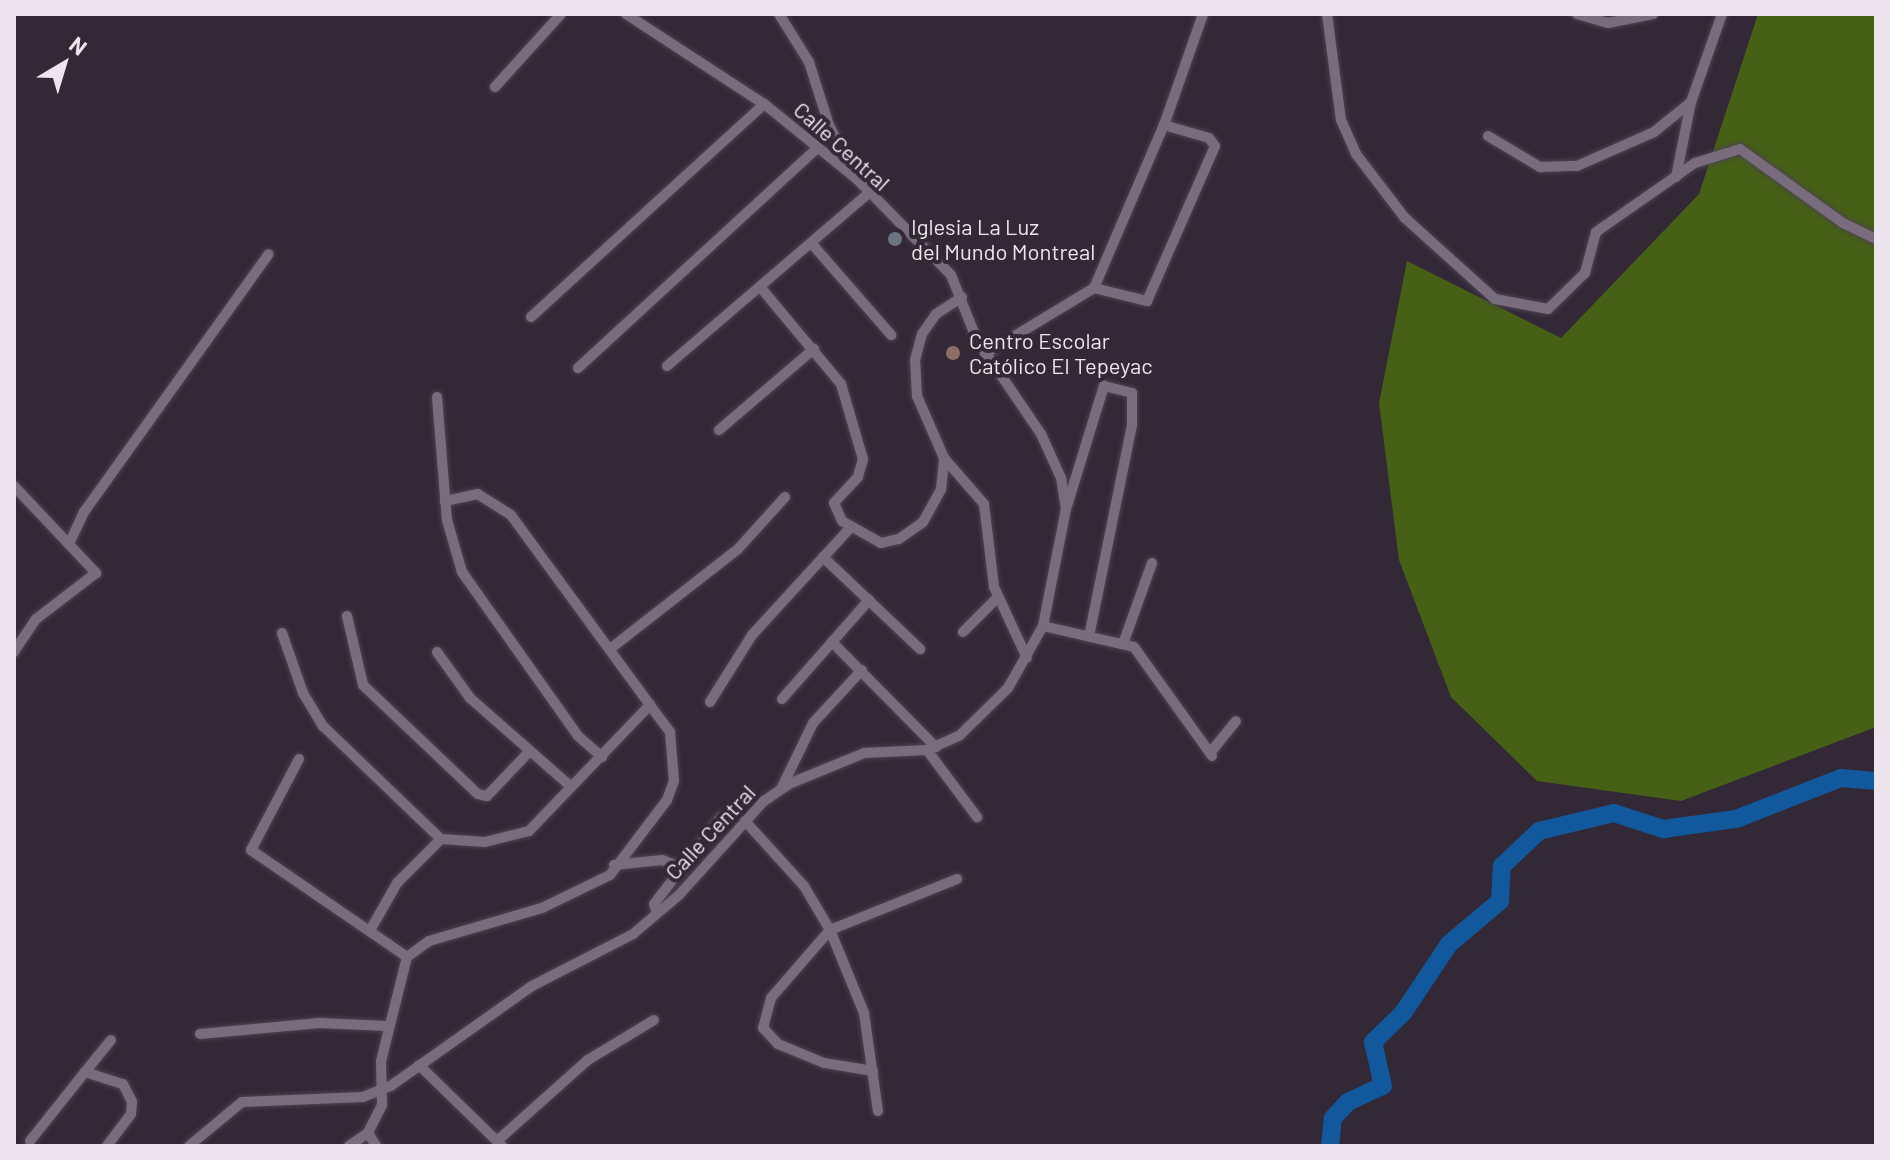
<!DOCTYPE html>
<html>
<head>
<meta charset="utf-8">
<style>
	body { margin:0 }
	#map { position:relative; width:1890px; height:1160px; overflow:hidden; background:#332836; font-family:Barlow,sans-serif }
	div>[style] { position:absolute }
	.green>* { inset:0; background:#466016 }
	.river>* { height:18px; margin:-9px; padding:0 9px; transform-origin:9px; border-radius:9px; background:#11589d }
	.roads { filter:drop-shadow(0 0 2px #4c444f) drop-shadow(0 0 2px #4c444f) }
	.street>* { height:10px; margin:-5px; padding:0 5px; transform-origin:5px; border-radius:5px; background:#796d7d }
	.dots>* { width:22px; height:22px; translate:-50% -50%; box-sizing:border-box; border:4px solid #332836; border-radius:50% }
	span { translate:-50% -50%; white-space:nowrap; text-align:center; line-height:1.15; -webkit-text-stroke:8px #332836; paint-order:stroke }
	.street-label { font-size:22px; color:#ece5ee }
	.poi-label { font-size:22px; color:#ece5ee }
	.left { translate:0 -50%; text-align:left }
	.frame { position:absolute; inset:0; border:16px solid #ece5ee; pointer-events:none }
	.north { position:absolute; left:24px; top:24px; width:80px; height:80px; -webkit-text-stroke:6px #332836; paint-order:stroke; rotate:38deg; font-size:22px; font-weight:700; line-height:32px; text-align:center; color:#ece5ee }
	.north::after { content:''; display:block; margin:auto; width:28px; height:36px; background:#ece5ee; clip-path:polygon(50% 0,100% 100%,50% 72%,0 100%) }
</style>
</head>
<body>
<div id="map">
	<div class="green">
		<div style="clip-path:polygon(1758px 14px,1876px 14px,1876px 727px,1681px 801px,1537px 781px,1451px 697px,1399px 560px,1379px 403px,1407px 261px,1561px 338px,1699px 194px)"></div>
	</div>
	<div class="river">
		<div style="left:1330px;top:1146px;width:28px;rotate:-84deg"></div>
		<div style="left:1333px;top:1118px;width:22px;rotate:-47deg"></div>
		<div style="left:1348px;top:1102px;width:38px;rotate:-25deg"></div>
		<div style="left:1383px;top:1086px;width:45px;rotate:-102.8deg"></div>
		<div style="left:1373px;top:1042px;width:42px;rotate:-44deg"></div>
		<div style="left:1403px;top:1013px;width:83px;rotate:-56.3deg"></div>
		<div style="left:1449px;top:944px;width:67px;rotate:-40.1deg"></div>
		<div style="left:1500px;top:901px;width:35px;rotate:-87deg"></div>
		<div style="left:1502px;top:866px;width:51px;rotate:-43.4deg"></div>
		<div style="left:1539px;top:831px;width:77px;rotate:-13.5deg"></div>
		<div style="left:1614px;top:813px;width:52px;rotate:18.1deg"></div>
		<div style="left:1663px;top:829px;width:74px;rotate:-7.8deg"></div>
		<div style="left:1736px;top:819px;width:113px;rotate:-21.3deg"></div>
		<div style="left:1841px;top:778px;width:35px;rotate:5deg"></div>
	</div>
	<div class="roads">
		<div class="street">
			<div style="left:779px;top:14px;width:57px;rotate:58deg"></div>
			<div style="left:809px;top:62px;width:66px;rotate:72.4deg"></div>
			<div style="left:829px;top:125px;width:56px;rotate:62.5deg"></div>
			<div style="left:1327px;top:14px;width:107px;rotate:82.5deg"></div>
			<div style="left:1341px;top:120px;width:37px;rotate:66deg"></div>
			<div style="left:1356px;top:154px;width:81px;rotate:52.6deg"></div>
			<div style="left:1405px;top:218px;width:121px;rotate:42deg"></div>
			<div style="left:1495px;top:299px;width:54px;rotate:10.7deg"></div>
			<div style="left:1548px;top:309px;width:52px;rotate:-44.2deg"></div>
			<div style="left:1585px;top:273px;width:42px;rotate:-75deg"></div>
			<div style="left:1596px;top:232px;width:121px;rotate:-34.9deg"></div>
			<div style="left:1695px;top:163px;width:47px;rotate:-17.3deg"></div>
			<div style="left:1740px;top:149px;width:127px;rotate:35.7deg"></div>
			<div style="left:1843px;top:223px;width:37px;rotate:26deg"></div>
			<div style="left:1577px;top:14px;width:32px;rotate:16deg"></div>
			<div style="left:1608px;top:23px;width:46px;rotate:-11.3deg"></div>
			<div style="left:495px;top:87px;width:98px;rotate:-47.9deg"></div>
			<div style="left:1488px;top:136px;width:61px;rotate:30.8deg"></div>
			<div style="left:1540px;top:167px;width:37px;rotate:-2deg"></div>
			<div style="left:1577px;top:166px;width:84px;rotate:-23.8deg"></div>
			<div style="left:1654px;top:132px;width:48px;rotate:-39deg"></div>
			<div style="left:1676px;top:177px;width:76px;rotate:-78.7deg"></div>
			<div style="left:1691px;top:102px;width:93px;rotate:-70.6deg"></div>
			<div style="left:812px;top:244px;width:121px;rotate:49deg"></div>
			<div style="left:761px;top:288px;width:125px;rotate:50.2deg"></div>
			<div style="left:841px;top:384px;width:78px;rotate:73.7deg"></div>
			<div style="left:863px;top:459px;width:19px;rotate:106deg"></div>
			<div style="left:858px;top:477px;width:35px;rotate:133deg"></div>
			<div style="left:834px;top:503px;width:20px;rotate:66deg"></div>
			<div style="left:842px;top:521px;width:45px;rotate:29.4deg"></div>
			<div style="left:881px;top:543px;width:18px;rotate:-13deg"></div>
			<div style="left:899px;top:539px;width:29px;rotate:-35deg"></div>
			<div style="left:923px;top:522px;width:38px;rotate:-61deg"></div>
			<div style="left:941px;top:489px;width:31px;rotate:-84deg"></div>
			<div style="left:944px;top:458px;width:68px;rotate:-113.5deg"></div>
			<div style="left:917px;top:396px;width:36px;rotate:-93deg"></div>
			<div style="left:915px;top:360px;width:27px;rotate:-75deg"></div>
			<div style="left:922px;top:334px;width:24px;rotate:-55deg"></div>
			<div style="left:936px;top:314px;width:31px;rotate:-33deg"></div>
			<div style="left:1094px;top:288px;width:55px;rotate:13.8deg"></div>
			<div style="left:1147px;top:301px;width:169px;rotate:-66.3deg"></div>
			<div style="left:1215px;top:146px;width:10px;rotate:-127deg"></div>
			<div style="left:1209px;top:138px;width:47px;rotate:-163.9deg"></div>
			<div style="left:531px;top:317px;width:316px;rotate:-42.4deg"></div>
			<div style="left:985px;top:354px;width:127px;rotate:-31.2deg"></div>
			<div style="left:1094px;top:288px;width:177px;rotate:-66.8deg"></div>
			<div style="left:1164px;top:125px;width:118px;rotate:-70.6deg"></div>
			<div style="left:667px;top:366px;width:265px;rotate:-40.6deg"></div>
			<div style="left:578px;top:368px;width:326px;rotate:-42.6deg"></div>
			<div style="left:437px;top:397px;width:123px;rotate:85.4deg"></div>
			<div style="left:447px;top:520px;width:54px;rotate:73.9deg"></div>
			<div style="left:462px;top:572px;width:201px;rotate:54.7deg"></div>
			<div style="left:578px;top:736px;width:32px;rotate:41deg"></div>
			<div style="left:719px;top:430px;width:125px;rotate:-40.5deg"></div>
			<div style="left:944px;top:458px;width:61px;rotate:49deg"></div>
			<div style="left:984px;top:504px;width:84px;rotate:83.1deg"></div>
			<div style="left:994px;top:587px;width:78px;rotate:65.1deg"></div>
			<div style="left:14px;top:486px;width:120px;rotate:46.7deg"></div>
			<div style="left:96px;top:573px;width:76px;rotate:142.5deg"></div>
			<div style="left:36px;top:619px;width:40px;rotate:124deg"></div>
			<div style="left:1067px;top:506px;width:126px;rotate:-72.9deg"></div>
			<div style="left:1104px;top:386px;width:29px;rotate:14deg"></div>
			<div style="left:1132px;top:393px;width:32px;rotate:90deg"></div>
			<div style="left:1132px;top:425px;width:216px;rotate:101.5deg"></div>
			<div style="left:69px;top:544px;width:35px;rotate:-65deg"></div>
			<div style="left:84px;top:512px;width:317px;rotate:-54.4deg"></div>
			<div style="left:823px;top:557px;width:134px;rotate:43.5deg"></div>
			<div style="left:347px;top:616px;width:71px;rotate:76.9deg"></div>
			<div style="left:363px;top:685px;width:158px;rotate:43.5deg"></div>
			<div style="left:478px;top:794px;width:9px;rotate:13deg"></div>
			<div style="left:487px;top:796px;width:59px;rotate:-46.4deg"></div>
			<div style="left:1043px;top:626px;width:93px;rotate:13deg"></div>
			<div style="left:1134px;top:647px;width:134px;rotate:54.4deg"></div>
			<div style="left:963px;top:632px;width:49px;rotate:-45deg"></div>
			<div style="left:282px;top:633px;width:64px;rotate:70.7deg"></div>
			<div style="left:303px;top:693px;width:39px;rotate:59deg"></div>
			<div style="left:323px;top:726px;width:163px;rotate:43.8deg"></div>
			<div style="left:832px;top:642px;width:148px;rotate:45.3deg"></div>
			<div style="left:1123px;top:644px;width:86px;rotate:-70.3deg"></div>
			<div style="left:610px;top:649px;width:162px;rotate:-38deg"></div>
			<div style="left:738px;top:549px;width:70px;rotate:-47.9deg"></div>
			<div style="left:437px;top:652px;width:57px;rotate:54.3deg"></div>
			<div style="left:470px;top:698px;width:133px;rotate:41.3deg"></div>
			<div style="left:782px;top:699px;width:132px;rotate:-48.7deg"></div>
			<div style="left:710px;top:702px;width:79px;rotate:-57.9deg"></div>
			<div style="left:752px;top:635px;width:147px;rotate:-47.5deg"></div>
			<div style="left:927px;top:750px;width:84px;rotate:53.3deg"></div>
			<div style="left:1210px;top:753px;width:41px;rotate:-50.9deg"></div>
			<div style="left:299px;top:759px;width:103px;rotate:117.8deg"></div>
			<div style="left:251px;top:850px;width:189px;rotate:34.4deg"></div>
			<div style="left:407px;top:957px;width:107px;rotate:104deg"></div>
			<div style="left:381px;top:1061px;width:44px;rotate:88.7deg"></div>
			<div style="left:382px;top:1105px;width:31px;rotate:117deg"></div>
			<div style="left:368px;top:1133px;width:23px;rotate:146deg"></div>
			<div style="left:781px;top:789px;width:73px;rotate:-64.1deg"></div>
			<div style="left:813px;top:723px;width:72px;rotate:-47.2deg"></div>
			<div style="left:745px;top:821px;width:88px;rotate:47.8deg"></div>
			<div style="left:804px;top:886px;width:51px;rotate:59.4deg"></div>
			<div style="left:830px;top:930px;width:90px;rotate:67.7deg"></div>
			<div style="left:864px;top:1013px;width:99px;rotate:81.9deg"></div>
			<div style="left:614px;top:865px;width:48px;rotate:-5.9deg"></div>
			<div style="left:662px;top:860px;width:22px;rotate:21deg"></div>
			<div style="left:657px;top:913px;width:9px;rotate:-108deg"></div>
			<div style="left:654px;top:904px;width:110px;rotate:-52.4deg"></div>
			<div style="left:372px;top:927px;width:51px;rotate:-60.4deg"></div>
			<div style="left:397px;top:883px;width:62px;rotate:-45deg"></div>
			<div style="left:441px;top:839px;width:44px;rotate:3.9deg"></div>
			<div style="left:485px;top:842px;width:45px;rotate:-14deg"></div>
			<div style="left:529px;top:831px;width:175px;rotate:-46.2deg"></div>
			<div style="left:650px;top:705px;width:235px;rotate:-126.2deg"></div>
			<div style="left:511px;top:515px;width:39px;rotate:-148deg"></div>
			<div style="left:478px;top:494px;width:34px;rotate:168deg"></div>
			<div style="left:407px;top:957px;width:27px;rotate:-36deg"></div>
			<div style="left:429px;top:941px;width:118px;rotate:-16.3deg"></div>
			<div style="left:542px;top:908px;width:76px;rotate:-25.9deg"></div>
			<div style="left:610px;top:875px;width:94px;rotate:-52.8deg"></div>
			<div style="left:667px;top:800px;width:20px;rotate:-70deg"></div>
			<div style="left:674px;top:781px;width:49px;rotate:-94.7deg"></div>
			<div style="left:670px;top:732px;width:34px;rotate:-127deg"></div>
			<div style="left:200px;top:1034px;width:120px;rotate:-5.3deg"></div>
			<div style="left:319px;top:1023px;width:69px;rotate:2.5deg"></div>
			<div style="left:419px;top:1065px;width:116px;rotate:44.3deg"></div>
			<div style="left:873px;top:1071px;width:50px;rotate:-170.7deg"></div>
			<div style="left:824px;top:1063px;width:50px;rotate:-157.6deg"></div>
			<div style="left:778px;top:1044px;width:22px;rotate:-133deg"></div>
			<div style="left:763px;top:1028px;width:31px;rotate:-75deg"></div>
			<div style="left:771px;top:998px;width:90px;rotate:-49.1deg"></div>
			<div style="left:830px;top:930px;width:137px;rotate:-21.9deg"></div>
			<div style="left:85px;top:1072px;width:41px;rotate:-50.9deg"></div>
			<div style="left:368px;top:1133px;width:15px;rotate:58deg"></div>
			<div style="left:30px;top:1141px;width:88px;rotate:-51.4deg"></div>
			<div style="left:85px;top:1072px;width:40px;rotate:18deg"></div>
			<div style="left:123px;top:1084px;width:20px;rotate:63deg"></div>
			<div style="left:132px;top:1102px;width:12px;rotate:95deg"></div>
			<div style="left:131px;top:1114px;width:40px;rotate:127deg"></div>
			<div style="left:497px;top:1141px;width:122px;rotate:-41.7deg"></div>
			<div style="left:588px;top:1060px;width:77px;rotate:-31.2deg"></div>
			<div style="left:189px;top:1146px;width:69px;rotate:-39.7deg"></div>
			<div style="left:242px;top:1102px;width:121px;rotate:-2.4deg"></div>
			<div style="left:363px;top:1097px;width:31px;rotate:-22deg"></div>
			<div style="left:392px;top:1085px;width:171px;rotate:-35.3deg"></div>
			<div style="left:532px;top:986px;width:114px;rotate:-27.2deg"></div>
			<div style="left:633px;top:934px;width:60px;rotate:-40.3deg"></div>
			<div style="left:679px;top:895px;width:127px;rotate:-47.9deg"></div>
			<div style="left:764px;top:801px;width:32px;rotate:-34deg"></div>
			<div style="left:791px;top:783px;width:79px;rotate:-22.3deg"></div>
			<div style="left:864px;top:753px;width:63px;rotate:-2.7deg"></div>
			<div style="left:927px;top:750px;width:36px;rotate:-24deg"></div>
			<div style="left:960px;top:735px;width:67px;rotate:-44.4deg"></div>
			<div style="left:1008px;top:688px;width:71px;rotate:-60.6deg"></div>
			<div style="left:1043px;top:626px;width:119px;rotate:-78.9deg"></div>
			<div style="left:1066px;top:509px;width:31px;rotate:-99deg"></div>
			<div style="left:1061px;top:478px;width:48px;rotate:-114.4deg"></div>
			<div style="left:1041px;top:434px;width:114px;rotate:-124.2deg"></div>
			<div style="left:977px;top:340px;width:70px;rotate:-111.8deg"></div>
			<div style="left:951px;top:275px;width:133px;rotate:-134.4deg"></div>
			<div style="left:858px;top:180px;width:121px;rotate:-141deg"></div>
			<div style="left:764px;top:104px;width:165px;rotate:-146.9deg"></div>
		</div>
	</div>
	<div class="dots">
		<div style="left:895px;top:239px;background:#6b7280"></div>
		<div style="left:953px;top:353px;background:#8d6e63"></div>
	</div>
	<div class="street-label">
		<span style="left:842px;top:146px;rotate:42deg">Calle Central</span>
		<span style="left:710px;top:832px;rotate:-47deg">Calle Central</span>
	</div>
	<div class="poi-label">
		<span class="left" style="left:911px;top:239px">Iglesia La Luz<br>del Mundo Montreal</span>
		<span class="left" style="left:969px;top:353px">Centro Escolar<br>Católico El Tepeyac</span>
	</div>
	<div class="frame"></div>
	<div class="north">N</div>
</div>
</body>
</html>
